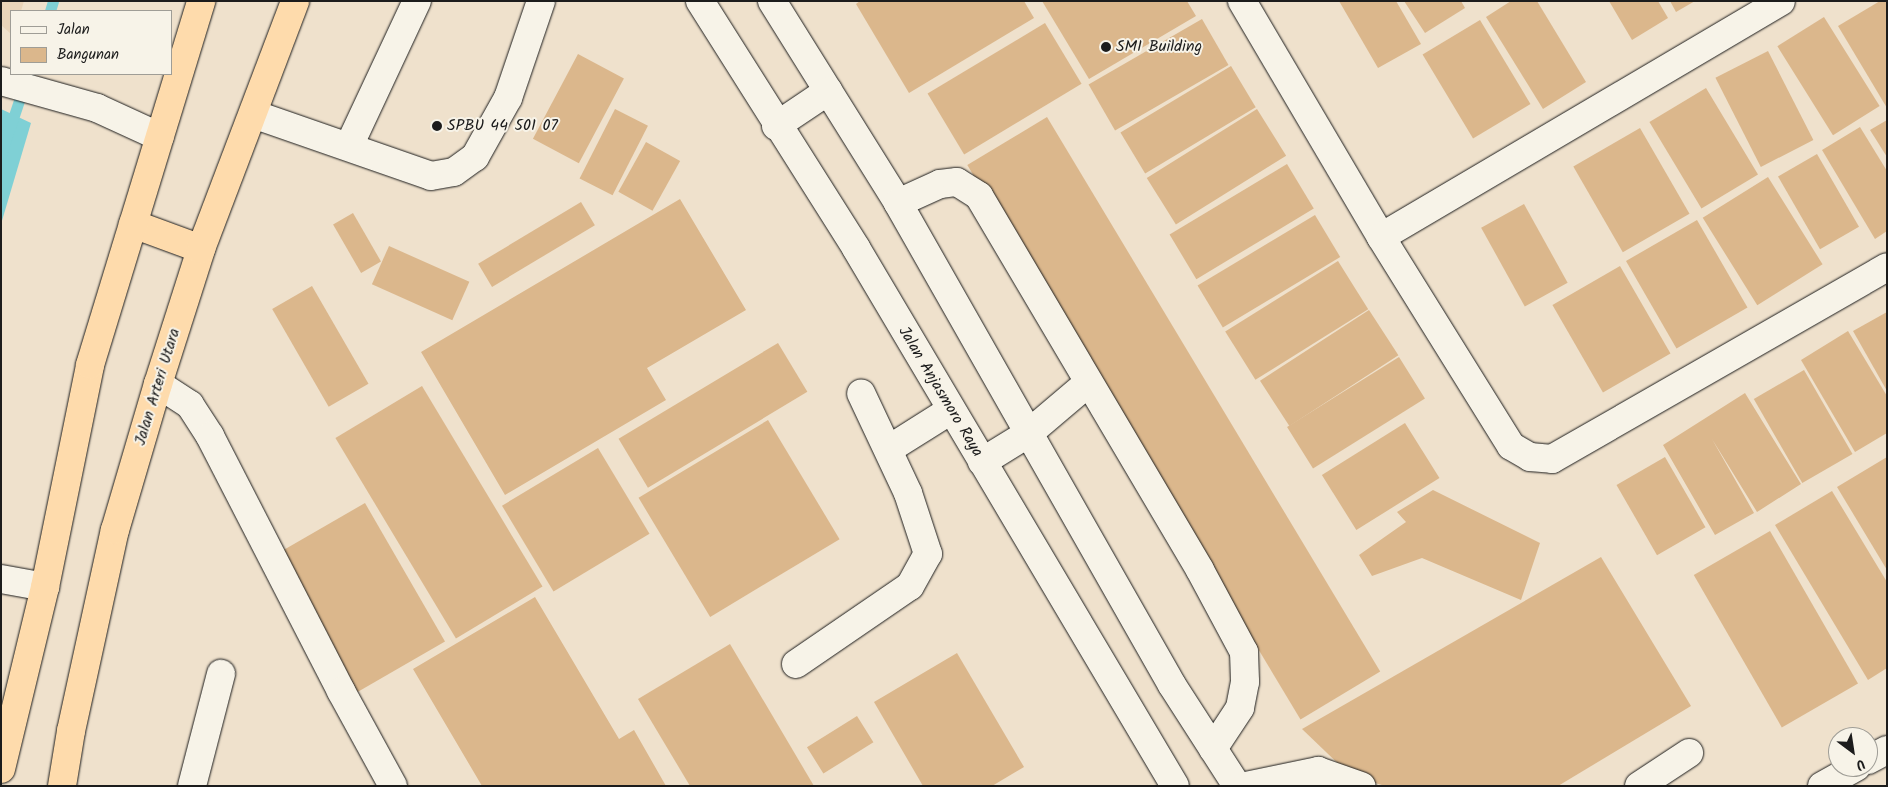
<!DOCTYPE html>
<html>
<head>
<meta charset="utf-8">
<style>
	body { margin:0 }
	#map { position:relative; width:1888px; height:787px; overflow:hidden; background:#efe1cc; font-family:Kalam,sans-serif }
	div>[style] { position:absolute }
	.built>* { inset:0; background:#e9d4b9 }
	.water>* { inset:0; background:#7fd0d5 }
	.stream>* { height:11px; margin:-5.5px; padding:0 5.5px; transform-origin:5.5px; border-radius:5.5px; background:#7fd0d5 }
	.building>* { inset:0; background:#dbb78c; transform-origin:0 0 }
	.roads { filter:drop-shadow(0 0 1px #1c1c1c) drop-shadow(0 0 1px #1c1c1c) }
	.minor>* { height:28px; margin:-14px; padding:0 14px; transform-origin:14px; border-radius:14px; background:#f7f3e8 }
	.highway>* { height:28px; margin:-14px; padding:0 14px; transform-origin:14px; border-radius:14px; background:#fedbac }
	.dots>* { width:14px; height:14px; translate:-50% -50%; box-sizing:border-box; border:2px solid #f7f3e8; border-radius:50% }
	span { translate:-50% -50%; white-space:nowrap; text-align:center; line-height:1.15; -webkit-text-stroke:4px #f7f3e8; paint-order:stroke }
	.poi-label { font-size:16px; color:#1c1c1c }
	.left { translate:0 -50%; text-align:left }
	.street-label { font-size:16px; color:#1c1c1c }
	.frame { position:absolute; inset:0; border:2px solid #1c1c1c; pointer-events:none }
	.legend { position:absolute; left:10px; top:10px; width:162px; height:65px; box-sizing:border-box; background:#f7f3e8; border:1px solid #9f9d96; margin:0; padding:6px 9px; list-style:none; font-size:15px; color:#1c1c1c }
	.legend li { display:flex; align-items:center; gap:10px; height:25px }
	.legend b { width:25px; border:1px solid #9f9d96 }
	.north { position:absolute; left:1828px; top:727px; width:50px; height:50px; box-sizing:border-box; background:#f7f3e8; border:1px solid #9f9d96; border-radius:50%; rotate:149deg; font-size:14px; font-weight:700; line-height:20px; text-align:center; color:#1c1c1c }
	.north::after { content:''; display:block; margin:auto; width:18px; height:22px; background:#1c1c1c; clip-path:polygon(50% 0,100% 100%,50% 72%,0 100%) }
</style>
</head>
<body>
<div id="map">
	<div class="built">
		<div style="clip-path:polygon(1px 1px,24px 1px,21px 11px,11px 11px,11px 34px,1px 25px)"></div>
	</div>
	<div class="water">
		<div style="clip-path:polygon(1px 109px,31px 123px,1px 224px)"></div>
	</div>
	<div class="stream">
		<div style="left:50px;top:11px;width:10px;rotate:-73deg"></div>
		<div style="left:1px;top:154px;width:84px;rotate:-71.4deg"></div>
	</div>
	<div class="building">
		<div style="clip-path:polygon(860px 1px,1024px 1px,1034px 18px,909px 93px,856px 4px)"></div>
		<div style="clip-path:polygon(1042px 1px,1187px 1px,1196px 16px,1089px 79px)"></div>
		<div style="clip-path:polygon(1339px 1px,1396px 1px,1421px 44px,1378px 68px)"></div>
		<div style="clip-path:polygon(1404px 1px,1461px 1px,1465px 8px,1425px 33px)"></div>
		<div style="clip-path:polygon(1511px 1px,1537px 1px,1586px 82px,1543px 109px,1486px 17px)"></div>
		<div style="clip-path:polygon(1609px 1px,1658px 1px,1668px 18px,1632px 40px)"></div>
		<div style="clip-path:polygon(1670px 1px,1695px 1px,1676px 12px)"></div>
		<div style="clip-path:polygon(1880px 1px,1887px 1px,1887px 108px,1838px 26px)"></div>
		<div style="left:1824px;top:17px;width:105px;height:55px;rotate:58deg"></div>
		<div style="left:1202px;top:19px;width:53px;height:131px;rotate:60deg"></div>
		<div style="left:1480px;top:20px;width:98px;height:67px;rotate:59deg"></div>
		<div style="left:1045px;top:23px;width:71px;height:137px;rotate:59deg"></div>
		<div style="left:1768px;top:51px;width:100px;height:59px;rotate:63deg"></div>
		<div style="left:578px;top:54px;width:52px;height:96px;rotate:28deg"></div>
		<div style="left:1231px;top:66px;width:48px;height:129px;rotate:59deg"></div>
		<div style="left:1706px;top:88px;width:101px;height:66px;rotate:59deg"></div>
		<div style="left:615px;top:109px;width:37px;height:78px;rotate:27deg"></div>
		<div style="left:1257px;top:109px;width:55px;height:130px;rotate:58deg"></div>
		<div style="left:1047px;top:117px;width:647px;height:93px;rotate:59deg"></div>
		<div style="clip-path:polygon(1887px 120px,1887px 157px,1870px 130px)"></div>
		<div style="clip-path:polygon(1860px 127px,1887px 171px,1887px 231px,1875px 239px,1822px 150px)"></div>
		<div style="left:1640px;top:128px;width:99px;height:77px;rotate:60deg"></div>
		<div style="left:646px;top:142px;width:39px;height:57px;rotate:29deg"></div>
		<div style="left:1817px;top:154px;width:84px;height:45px;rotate:60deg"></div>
		<div style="left:1287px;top:164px;width:52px;height:137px;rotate:59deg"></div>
		<div style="left:1768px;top:177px;width:103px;height:77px;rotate:58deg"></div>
		<div style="clip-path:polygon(680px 199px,746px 310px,647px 368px,666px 400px,505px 495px,421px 352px)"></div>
		<div style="left:581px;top:202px;width:27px;height:120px;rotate:59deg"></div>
		<div style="left:1524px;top:204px;width:90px;height:49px;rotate:61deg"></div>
		<div style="left:353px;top:213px;width:56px;height:23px;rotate:60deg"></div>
		<div style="left:1315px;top:215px;width:49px;height:137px;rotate:59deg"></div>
		<div style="left:1697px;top:220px;width:101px;height:82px;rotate:60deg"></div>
		<div style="left:389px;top:246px;width:88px;height:42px;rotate:24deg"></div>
		<div style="left:1338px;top:261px;width:57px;height:133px;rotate:58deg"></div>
		<div style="left:1620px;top:266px;width:101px;height:78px;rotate:60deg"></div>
		<div style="left:312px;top:286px;width:113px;height:46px;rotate:60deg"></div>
		<div style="left:1369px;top:310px;width:54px;height:130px;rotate:57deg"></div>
		<div style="clip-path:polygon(1887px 312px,1887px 391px,1853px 331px)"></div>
		<div style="clip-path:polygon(1848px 331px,1887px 396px,1887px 433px,1855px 452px,1801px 360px)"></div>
		<div style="left:778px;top:343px;width:57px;height:186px;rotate:59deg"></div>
		<div style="left:1399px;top:357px;width:49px;height:132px;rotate:58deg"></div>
		<div style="left:1804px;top:370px;width:97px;height:58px;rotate:60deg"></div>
		<div style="left:422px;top:386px;width:234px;height:101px;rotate:59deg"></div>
		<div style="clip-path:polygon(1745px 393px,1801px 484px,1757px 512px,1712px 439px,1754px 513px,1715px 535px,1663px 445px)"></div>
		<div style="left:768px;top:420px;width:139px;height:151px;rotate:59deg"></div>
		<div style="left:1405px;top:423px;width:65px;height:98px;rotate:58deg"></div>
		<div style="left:598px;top:448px;width:100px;height:112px;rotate:59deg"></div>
		<div style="left:1665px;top:457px;width:81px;height:56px;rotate:60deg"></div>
		<div style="clip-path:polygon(1887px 457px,1887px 570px,1837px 487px)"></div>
		<div style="clip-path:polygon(1433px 490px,1540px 543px,1521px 600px,1422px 558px,1372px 576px,1359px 555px,1406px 522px,1397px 512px)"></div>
		<div style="clip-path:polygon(1832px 491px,1887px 582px,1887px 668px,1868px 680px,1775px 525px)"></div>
		<div style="left:365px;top:503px;width:160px;height:102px;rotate:60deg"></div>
		<div style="left:1770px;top:531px;width:176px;height:88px;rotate:60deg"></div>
		<div style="clip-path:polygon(1601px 557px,1691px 706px,1558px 786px,1385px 786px,1350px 775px,1302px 729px)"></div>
		<div style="clip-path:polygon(535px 597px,619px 739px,634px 730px,666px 786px,482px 786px,413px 669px)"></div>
		<div style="clip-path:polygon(730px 644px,814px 786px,690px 786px,638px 699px)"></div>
		<div style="clip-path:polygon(957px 653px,1024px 767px,992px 786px,923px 786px,874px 702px)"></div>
		<div style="left:857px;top:716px;width:31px;height:59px;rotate:58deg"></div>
	</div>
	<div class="roads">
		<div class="minor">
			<div style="left:700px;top:1px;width:292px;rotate:57.7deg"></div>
			<div style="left:856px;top:248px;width:625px;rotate:59.33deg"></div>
			<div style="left:772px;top:1px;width:238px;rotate:58deg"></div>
			<div style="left:898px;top:203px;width:554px;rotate:60.38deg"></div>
			<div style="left:1172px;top:685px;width:120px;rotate:57.2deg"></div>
			<div style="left:1242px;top:1px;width:274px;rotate:59.5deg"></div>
			<div style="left:1381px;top:237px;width:246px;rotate:58.1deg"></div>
			<div style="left:1511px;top:446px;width:22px;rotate:30deg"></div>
			<div style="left:1530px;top:457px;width:22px;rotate:5deg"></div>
			<div style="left:1552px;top:459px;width:386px;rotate:-29.8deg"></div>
			<div style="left:1px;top:81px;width:100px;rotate:15.7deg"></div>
			<div style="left:97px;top:108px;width:69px;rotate:24.7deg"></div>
			<div style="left:253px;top:114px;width:188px;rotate:19.2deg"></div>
			<div style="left:431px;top:176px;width:23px;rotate:-10deg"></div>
			<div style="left:454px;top:172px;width:26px;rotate:-36deg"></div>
			<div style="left:475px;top:157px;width:68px;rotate:-60.8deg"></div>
			<div style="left:508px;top:98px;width:102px;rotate:-71.2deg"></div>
			<div style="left:776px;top:126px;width:63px;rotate:-33.9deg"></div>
			<div style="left:349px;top:146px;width:160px;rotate:-64.9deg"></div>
			<div style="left:898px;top:203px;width:46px;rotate:-24.3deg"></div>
			<div style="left:940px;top:184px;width:17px;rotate:-7deg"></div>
			<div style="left:957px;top:182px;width:26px;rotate:32deg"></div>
			<div style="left:979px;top:196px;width:434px;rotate:59.4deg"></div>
			<div style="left:1200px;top:570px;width:93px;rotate:61.8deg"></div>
			<div style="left:1244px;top:652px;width:30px;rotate:88deg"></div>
			<div style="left:1245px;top:682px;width:26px;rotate:101deg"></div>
			<div style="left:1240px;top:708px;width:49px;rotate:123.4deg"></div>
			<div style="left:1381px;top:237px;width:464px;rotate:-30.5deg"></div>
			<div style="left:158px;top:384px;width:38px;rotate:33deg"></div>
			<div style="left:190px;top:405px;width:37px;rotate:57deg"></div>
			<div style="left:210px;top:436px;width:287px;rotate:62.8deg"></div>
			<div style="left:341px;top:691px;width:108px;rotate:61.3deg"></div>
			<div style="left:889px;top:449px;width:73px;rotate:-32.2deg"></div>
			<div style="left:982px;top:462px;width:55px;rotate:-31.7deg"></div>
			<div style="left:1029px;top:433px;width:77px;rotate:-40.3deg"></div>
			<div style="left:1px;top:579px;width:45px;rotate:10.3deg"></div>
			<div style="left:796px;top:664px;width:138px;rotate:-34.4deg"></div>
			<div style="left:910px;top:586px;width:37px;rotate:-61deg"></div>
			<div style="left:928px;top:554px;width:64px;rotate:-108.2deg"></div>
			<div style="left:908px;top:493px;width:110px;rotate:-115.2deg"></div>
			<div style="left:1868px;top:760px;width:21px;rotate:-28deg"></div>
			<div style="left:192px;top:786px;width:116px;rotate:-75.5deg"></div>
			<div style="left:1246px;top:786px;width:74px;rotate:-11.8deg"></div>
			<div style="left:1318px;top:771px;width:46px;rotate:19.2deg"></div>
			<div style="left:1639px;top:786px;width:60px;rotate:-33.4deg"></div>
			<div style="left:1822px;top:786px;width:39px;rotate:-29deg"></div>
		</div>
		<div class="highway">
			<div style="left:133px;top:224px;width:72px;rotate:20.2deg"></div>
			<div style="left:1px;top:769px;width:187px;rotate:-76.4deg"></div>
			<div style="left:45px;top:587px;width:227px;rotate:-78.5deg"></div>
			<div style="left:90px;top:365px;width:381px;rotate:-73deg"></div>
			<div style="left:62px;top:786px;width:56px;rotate:-80.7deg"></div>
			<div style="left:71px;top:731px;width:206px;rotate:-77.7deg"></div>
			<div style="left:115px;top:530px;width:152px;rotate:-73.6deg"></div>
			<div style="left:158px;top:384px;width:142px;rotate:-72.3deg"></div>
			<div style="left:201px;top:249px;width:265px;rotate:-69.2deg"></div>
		</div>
	</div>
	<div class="dots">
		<div style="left:1106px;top:47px;background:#1c1c1c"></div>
		<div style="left:437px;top:126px;background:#1c1c1c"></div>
	</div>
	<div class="poi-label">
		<span class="left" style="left:1116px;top:47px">SMI Building</span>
		<span class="left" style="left:447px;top:126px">SPBU 44 501 07</span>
	</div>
	<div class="street-label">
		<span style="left:158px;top:387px;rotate:-73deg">Jalan Arteri Utara</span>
		<span style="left:940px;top:392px;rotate:59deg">Jalan Anjasmoro Raya</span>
	</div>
	<div class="frame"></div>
	<ul class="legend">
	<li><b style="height:6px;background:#f7f3e8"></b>Jalan</li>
	<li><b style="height:14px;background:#dbb78c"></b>Bangunan</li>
	</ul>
	<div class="north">U</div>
</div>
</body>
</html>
